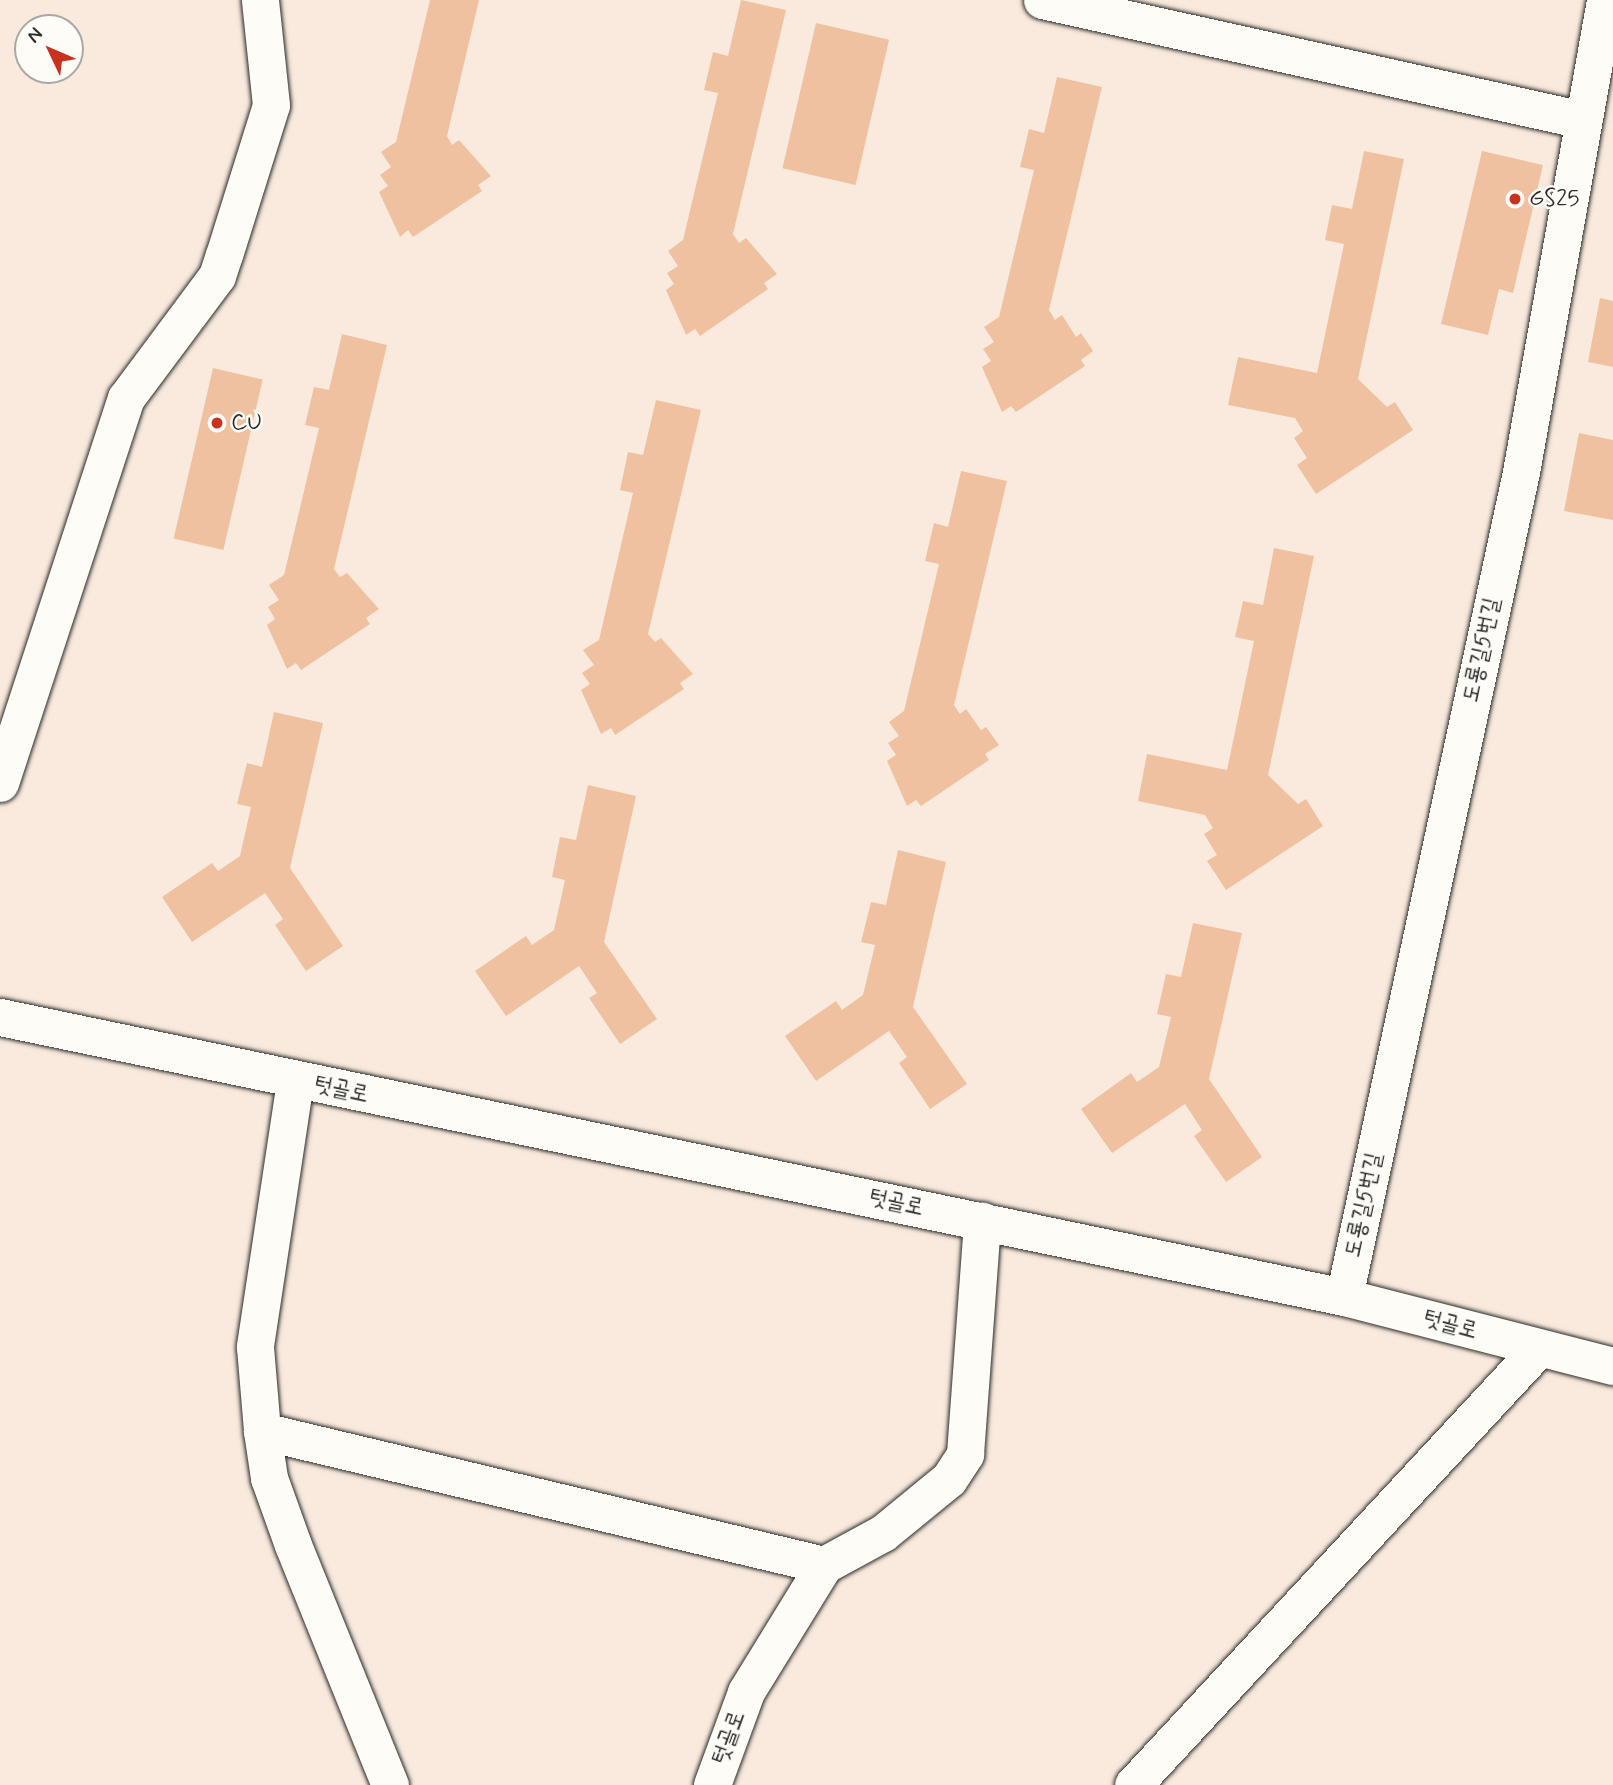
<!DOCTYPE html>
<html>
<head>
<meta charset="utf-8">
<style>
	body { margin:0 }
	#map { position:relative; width:1613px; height:1785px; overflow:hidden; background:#f9eadd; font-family:Mynerve,"Poor Story",sans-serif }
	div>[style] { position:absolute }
	.building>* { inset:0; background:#f0c1a0; transform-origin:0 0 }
	.roads { filter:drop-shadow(0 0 2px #2b2b2b) drop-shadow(0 0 2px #2b2b2b) }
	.minor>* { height:37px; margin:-18.5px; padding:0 18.5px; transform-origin:18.5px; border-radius:18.5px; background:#fdfcf7 }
	.dots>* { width:19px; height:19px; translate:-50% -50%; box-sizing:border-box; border:4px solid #fdfcf7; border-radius:50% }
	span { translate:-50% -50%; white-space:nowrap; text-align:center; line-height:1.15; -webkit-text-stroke:5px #fdfcf7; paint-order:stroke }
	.poi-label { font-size:23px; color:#2b2b2b }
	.left { translate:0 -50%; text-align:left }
	.street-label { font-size:23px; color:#2b2b2b }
	.north { position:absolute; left:14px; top:14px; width:70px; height:70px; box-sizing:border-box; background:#fdfcf7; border:2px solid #a9a8a5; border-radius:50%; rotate:314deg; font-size:19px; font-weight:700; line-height:28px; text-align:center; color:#2b2b2b }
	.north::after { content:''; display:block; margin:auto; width:24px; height:32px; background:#c8321e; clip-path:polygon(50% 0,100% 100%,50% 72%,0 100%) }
</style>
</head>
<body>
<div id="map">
	<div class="building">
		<div style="clip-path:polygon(430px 0,479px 0,447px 136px,452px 145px,459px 140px,491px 176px,478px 185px,482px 191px,413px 237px,408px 230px,400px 237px,379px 192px,388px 186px,380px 175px,391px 167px,381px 152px,396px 142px)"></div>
		<div style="clip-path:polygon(741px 0,786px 10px,733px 234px,739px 243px,746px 238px,777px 274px,764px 283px,768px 289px,700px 336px,695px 329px,686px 335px,666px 290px,674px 284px,667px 273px,678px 266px,668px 251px,683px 240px,718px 93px,704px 90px,713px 52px,728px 56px)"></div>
		<div style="left:816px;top:23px;width:75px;height:149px;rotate:13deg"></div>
		<div style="clip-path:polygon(1057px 77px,1102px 87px,1049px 310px,1055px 320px,1062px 315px,1076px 337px,1081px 333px,1093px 351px,1081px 360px,1085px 366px,1016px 412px,1011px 406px,1002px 412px,982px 367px,991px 361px,983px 349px,994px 342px,984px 327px,999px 317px,1034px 170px,1020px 167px,1029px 129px,1044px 133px)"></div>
		<div style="clip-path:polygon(1364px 151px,1404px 159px,1358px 379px,1387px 407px,1395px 402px,1413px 430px,1316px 494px,1297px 465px,1307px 458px,1294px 438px,1303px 431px,1295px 418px,1228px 405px,1238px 357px,1317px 373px,1344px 244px,1325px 240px,1332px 205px,1352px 209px)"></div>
		<div style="clip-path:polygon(1482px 151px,1543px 165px,1513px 293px,1499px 289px,1488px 335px,1441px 324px)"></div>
		<div style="clip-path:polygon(1600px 298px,1613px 301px,1613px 367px,1588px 362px)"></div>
		<div style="clip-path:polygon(342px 334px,387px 345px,334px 569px,340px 577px,347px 573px,379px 609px,366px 618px,370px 624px,301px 670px,296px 663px,287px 669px,267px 625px,275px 619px,268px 607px,279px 600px,269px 585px,284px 575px,319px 428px,305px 425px,314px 387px,329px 390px)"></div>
		<div style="left:213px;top:368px;width:51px;height:175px;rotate:13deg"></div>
		<div style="clip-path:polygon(656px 400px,701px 410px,648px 634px,655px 642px,661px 638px,693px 674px,680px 683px,684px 689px,615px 735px,611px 728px,601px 734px,581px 690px,590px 684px,582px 673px,594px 665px,583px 650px,599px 640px,633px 493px,620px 490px,628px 452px,643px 455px)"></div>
		<div style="clip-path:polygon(1579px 433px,1613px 440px,1613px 520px,1564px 511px)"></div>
		<div style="clip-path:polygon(961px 471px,1007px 481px,954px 705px,960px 714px,966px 709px,981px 730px,986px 727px,999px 745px,985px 754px,989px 760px,921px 806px,916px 800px,907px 806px,887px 761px,896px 755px,888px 743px,899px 736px,889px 722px,904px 711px,939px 564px,925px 561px,934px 523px,948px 527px)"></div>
		<div style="clip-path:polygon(1274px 548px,1314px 556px,1268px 775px,1298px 804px,1306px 799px,1323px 826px,1226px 890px,1207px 861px,1217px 855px,1204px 834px,1213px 828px,1205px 815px,1138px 801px,1147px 754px,1227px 770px,1254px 641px,1235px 637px,1243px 601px,1263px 605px)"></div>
		<div style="clip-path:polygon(274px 712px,323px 723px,290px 868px,343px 946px,306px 971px,275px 925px,283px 919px,265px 893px,192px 942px,162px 897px,212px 863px,218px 871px,240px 856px,251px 807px,237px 804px,247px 763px,262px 767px)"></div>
		<div style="clip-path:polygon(588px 785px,636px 796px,604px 942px,657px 1019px,620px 1044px,589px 998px,597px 993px,579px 966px,506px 1016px,475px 971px,526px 936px,532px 945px,554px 930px,565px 880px,552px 877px,560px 837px,576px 840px)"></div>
		<div style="clip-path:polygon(898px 850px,946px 862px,913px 1007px,967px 1084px,930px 1109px,899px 1063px,907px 1057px,889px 1031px,816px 1081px,785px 1036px,836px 1001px,842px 1010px,863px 995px,875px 945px,861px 942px,871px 902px,886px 905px)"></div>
		<div style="clip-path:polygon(1193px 923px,1242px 933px,1209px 1079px,1262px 1157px,1226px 1182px,1194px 1136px,1202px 1130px,1185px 1104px,1112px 1153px,1081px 1109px,1131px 1073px,1137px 1082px,1159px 1067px,1171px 1017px,1157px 1014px,1166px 974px,1181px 977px)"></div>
	</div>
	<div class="roads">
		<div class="minor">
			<div style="left:1042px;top:0;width:554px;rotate:12.51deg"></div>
			<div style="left:0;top:783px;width:405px;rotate:-71.9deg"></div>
			<div style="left:126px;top:398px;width:152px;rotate:-53.3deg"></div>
			<div style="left:217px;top:276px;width:22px;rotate:-72deg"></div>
			<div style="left:224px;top:255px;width:157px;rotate:-72.6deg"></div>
			<div style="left:271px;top:105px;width:106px;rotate:-96deg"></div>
			<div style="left:0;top:1017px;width:1373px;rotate:11.77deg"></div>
			<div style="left:1344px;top:1297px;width:278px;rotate:14.4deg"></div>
			<div style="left:295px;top:1081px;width:269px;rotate:98.6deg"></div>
			<div style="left:255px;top:1347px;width:84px;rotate:85.2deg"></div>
			<div style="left:262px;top:1431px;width:48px;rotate:81.5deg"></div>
			<div style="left:269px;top:1478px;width:71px;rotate:70.3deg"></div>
			<div style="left:293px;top:1545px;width:259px;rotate:68deg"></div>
			<div style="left:1344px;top:1297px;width:844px;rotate:-77.89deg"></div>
			<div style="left:1521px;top:472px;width:479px;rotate:-79.9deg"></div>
			<div style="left:262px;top:1431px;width:578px;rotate:13.41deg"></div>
			<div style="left:824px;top:1565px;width:149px;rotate:121.6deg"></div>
			<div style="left:746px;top:1692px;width:99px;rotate:110.1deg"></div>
			<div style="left:824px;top:1565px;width:67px;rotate:-28.5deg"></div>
			<div style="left:883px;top:1533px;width:85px;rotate:-39.3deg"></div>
			<div style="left:949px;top:1479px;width:30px;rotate:-57deg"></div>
			<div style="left:965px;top:1454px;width:234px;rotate:-85.8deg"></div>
			<div style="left:1133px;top:1785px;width:596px;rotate:-47.11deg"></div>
		</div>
	</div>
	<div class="dots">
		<div style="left:1515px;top:199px;background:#c8321e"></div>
		<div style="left:217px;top:423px;background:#c8321e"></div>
	</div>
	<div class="poi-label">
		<span class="left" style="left:1529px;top:199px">GS25</span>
		<span class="left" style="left:231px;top:423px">CU</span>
	</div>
	<div class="street-label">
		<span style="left:1482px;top:650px;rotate:-78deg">도룡길5번길</span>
		<span style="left:341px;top:1090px;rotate:12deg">텃골로</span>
		<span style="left:896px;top:1203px;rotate:12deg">텃골로</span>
		<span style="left:1364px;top:1205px;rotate:-78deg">도룡길5번길</span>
		<span style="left:1450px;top:1325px;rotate:15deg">텃골로</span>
		<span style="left:729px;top:1738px;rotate:-70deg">텃골로</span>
	</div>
	<div class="north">N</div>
</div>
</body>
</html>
